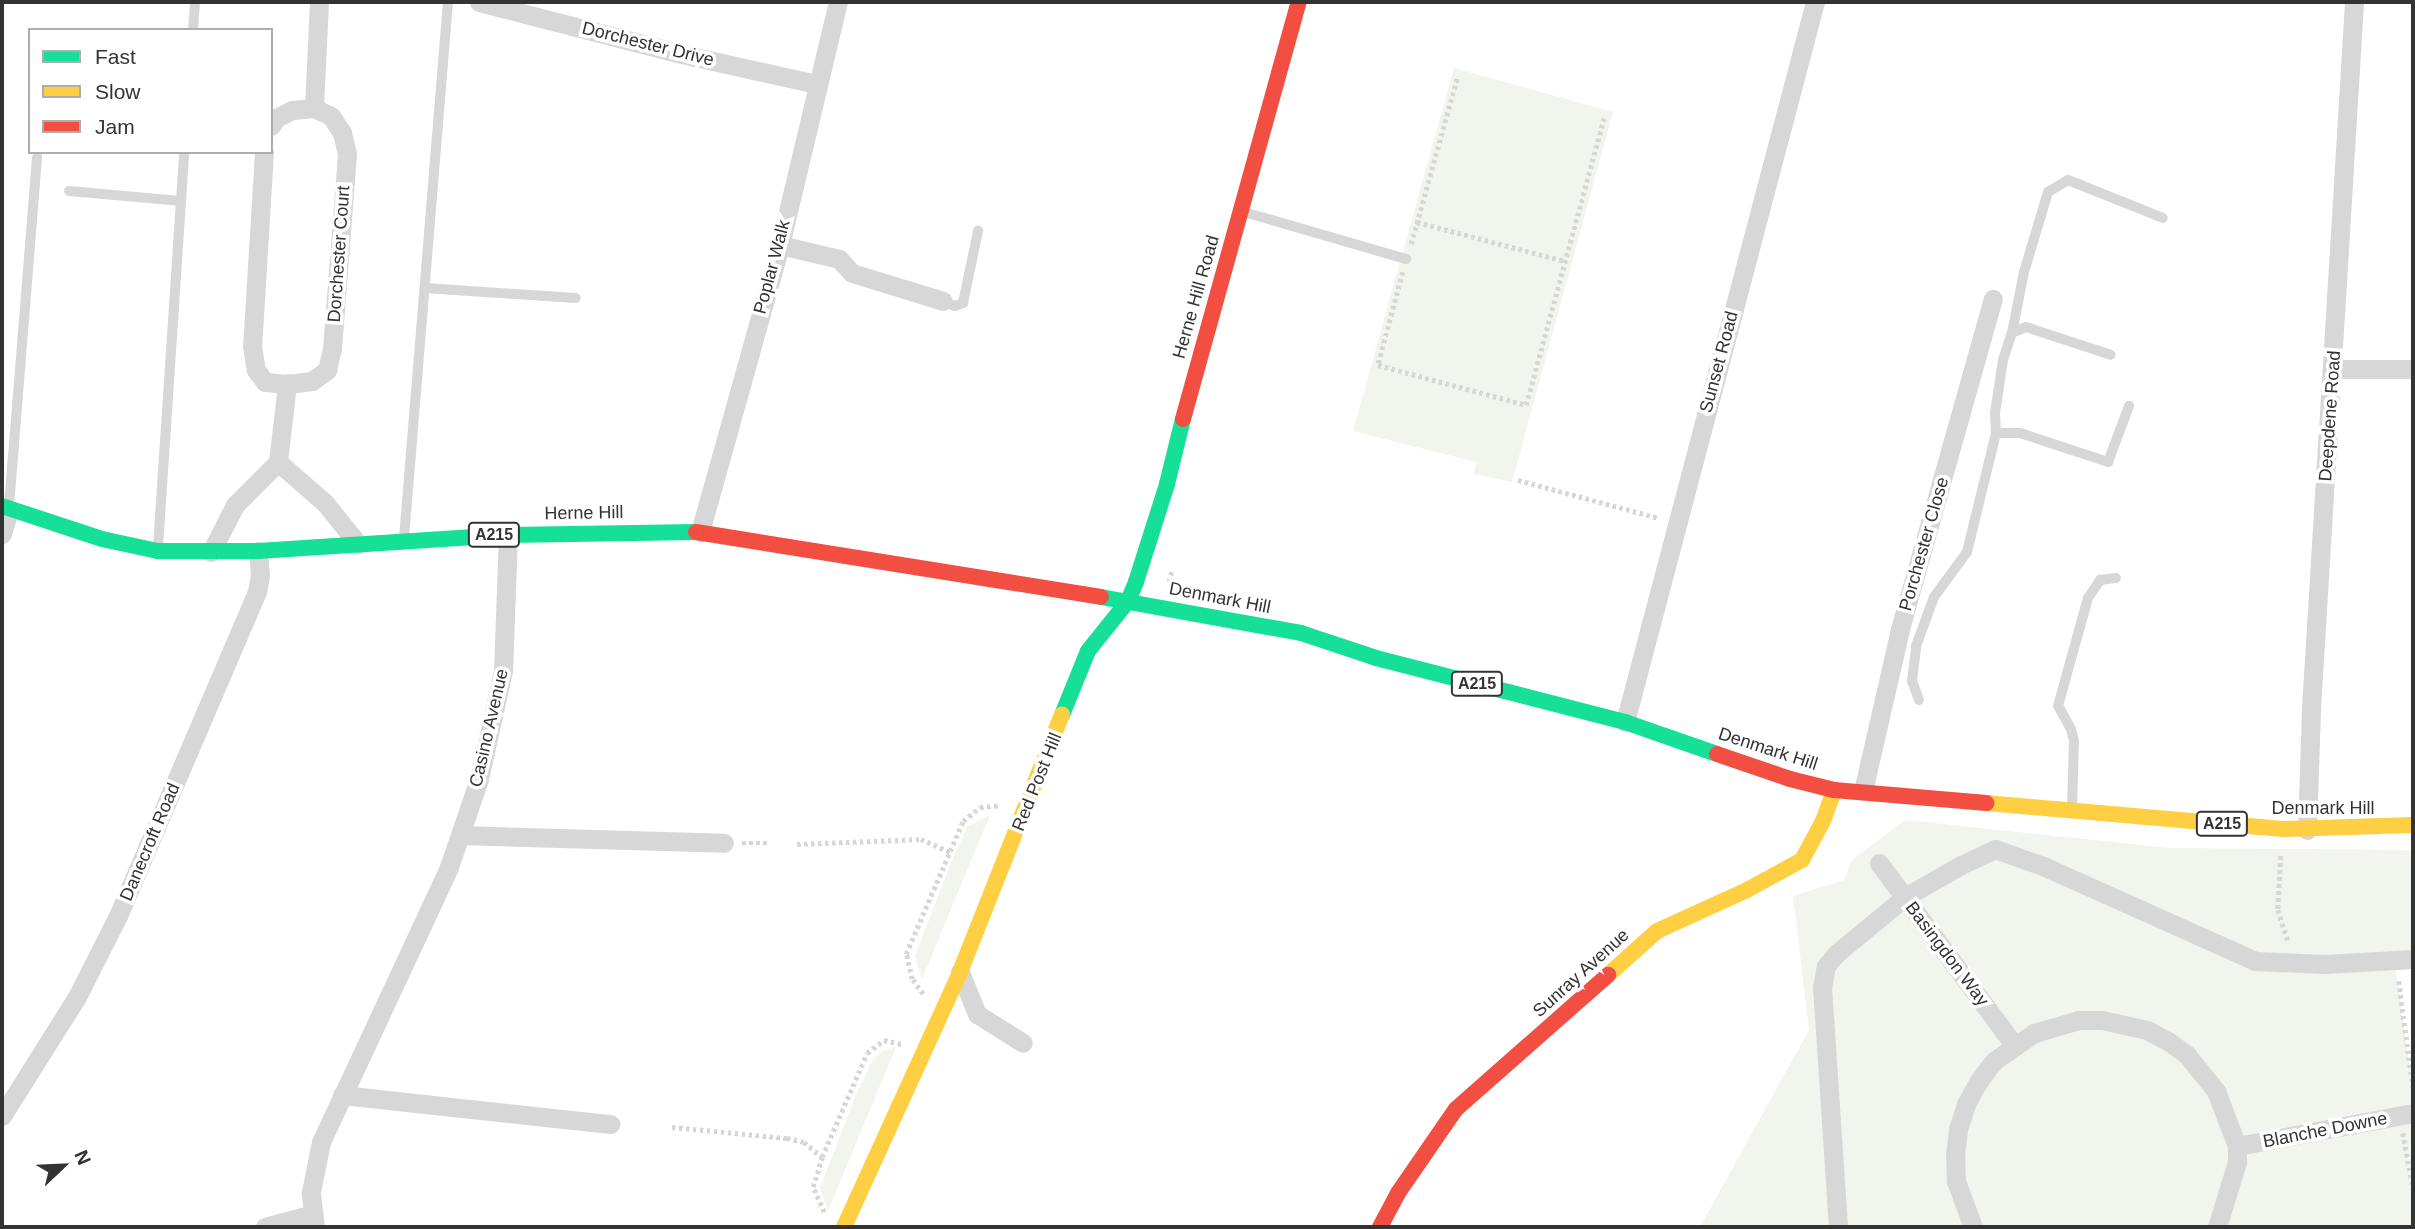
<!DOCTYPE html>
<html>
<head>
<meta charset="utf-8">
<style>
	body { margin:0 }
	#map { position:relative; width:2415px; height:1229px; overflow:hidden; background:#fff; font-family:Arial,sans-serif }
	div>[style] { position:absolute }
	.green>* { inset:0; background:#f1f5ed }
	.path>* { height:4.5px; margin-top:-2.25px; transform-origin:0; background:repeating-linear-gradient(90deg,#d6d6d6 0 3.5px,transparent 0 7px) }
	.lane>* { height:10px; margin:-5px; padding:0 5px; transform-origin:5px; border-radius:5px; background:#d7d7d7 }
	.street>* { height:19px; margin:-9.5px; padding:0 9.5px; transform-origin:9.5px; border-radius:9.5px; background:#d7d7d7 }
	.fast>* { height:16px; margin:-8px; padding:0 8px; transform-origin:8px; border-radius:8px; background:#16e098 }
	.slow>* { height:16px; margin:-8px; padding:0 8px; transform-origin:8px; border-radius:8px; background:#ffcf43 }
	.jam>* { height:16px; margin:-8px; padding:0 8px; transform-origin:8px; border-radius:8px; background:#f24e42 }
	span { translate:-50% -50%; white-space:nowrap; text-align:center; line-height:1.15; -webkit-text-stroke:7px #fff; paint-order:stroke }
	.shield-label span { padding:2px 5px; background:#fff; border:2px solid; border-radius:5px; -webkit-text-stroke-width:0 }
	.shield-label { font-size:16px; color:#333; font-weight:700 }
	.street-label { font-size:18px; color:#333 }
	.frame { position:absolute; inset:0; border:4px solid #333; pointer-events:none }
	.legend { position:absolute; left:28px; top:28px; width:245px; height:126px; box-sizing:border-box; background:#fff; border:2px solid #adadad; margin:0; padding:9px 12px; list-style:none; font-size:21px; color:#333 }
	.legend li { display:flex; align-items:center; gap:14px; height:35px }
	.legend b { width:35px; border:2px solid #adadad }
	.north { position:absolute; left:28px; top:1131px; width:70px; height:70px; -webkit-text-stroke:5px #fff; paint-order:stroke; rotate:67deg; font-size:19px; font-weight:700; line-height:28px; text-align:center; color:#333 }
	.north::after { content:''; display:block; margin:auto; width:24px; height:32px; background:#333; clip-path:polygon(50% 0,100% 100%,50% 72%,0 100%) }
</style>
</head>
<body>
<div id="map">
	<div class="green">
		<div style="clip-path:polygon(1454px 68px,1613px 112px,1512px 482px,1474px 474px,1476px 462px,1353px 431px)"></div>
		<div style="clip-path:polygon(990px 815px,922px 979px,915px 956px,951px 863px,967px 827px)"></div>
		<div style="clip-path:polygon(1905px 820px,2170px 848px,2413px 850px,2413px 951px,2395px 968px,2413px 1087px,2413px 1227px,1700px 1227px,1809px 1030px,1793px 896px,1844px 880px,1852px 860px)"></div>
		<div style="clip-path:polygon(896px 1047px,828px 1211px,820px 1188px,856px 1095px,873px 1059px,883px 1051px)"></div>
	</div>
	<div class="path">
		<div style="left:1417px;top:222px;width:153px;rotate:14.8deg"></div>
		<div style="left:1411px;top:244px;width:172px;rotate:-74.5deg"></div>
		<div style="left:1403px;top:272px;width:96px;rotate:105deg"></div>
		<div style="left:1378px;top:365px;width:153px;rotate:15.1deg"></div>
		<div style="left:1526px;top:405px;width:297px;rotate:-74.8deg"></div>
		<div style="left:1518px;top:480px;width:146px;rotate:15.1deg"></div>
		<div style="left:1169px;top:582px;width:13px;rotate:-77deg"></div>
		<div style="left:742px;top:843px;width:26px"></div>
		<div style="left:797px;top:844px;width:124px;rotate:-2.3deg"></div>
		<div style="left:921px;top:839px;width:32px;rotate:24deg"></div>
		<div style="left:2281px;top:856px;width:54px;rotate:93.2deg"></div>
		<div style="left:2278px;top:910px;width:35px;rotate:72deg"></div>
		<div style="left:2399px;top:981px;width:107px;rotate:82.5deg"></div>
		<div style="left:923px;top:994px;width:19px;rotate:-126deg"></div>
		<div style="left:912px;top:979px;width:26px;rotate:-103deg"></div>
		<div style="left:906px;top:954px;width:145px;rotate:-66.8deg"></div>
		<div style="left:963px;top:821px;width:22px;rotate:-39deg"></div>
		<div style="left:980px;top:807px;width:21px;rotate:-5deg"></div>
		<div style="left:672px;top:1127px;width:116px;rotate:5.5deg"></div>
		<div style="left:787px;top:1138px;width:17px;rotate:13deg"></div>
		<div style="left:804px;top:1142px;width:23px;rotate:40deg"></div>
		<div style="left:2403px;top:1133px;width:55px;rotate:79.5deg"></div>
		<div style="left:824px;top:1212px;width:27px;rotate:-114deg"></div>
		<div style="left:813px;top:1187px;width:31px;rotate:-73deg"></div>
		<div style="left:822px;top:1157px;width:113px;rotate:-66.6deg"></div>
		<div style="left:867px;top:1053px;width:21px;rotate:-37deg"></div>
		<div style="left:884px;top:1040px;width:18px;rotate:13deg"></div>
	</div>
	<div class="lane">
		<div style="left:193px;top:30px;width:28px;rotate:-86deg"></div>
		<div style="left:69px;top:191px;width:111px;rotate:5.1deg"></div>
		<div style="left:1244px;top:212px;width:169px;rotate:16.2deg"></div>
		<div style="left:425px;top:288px;width:151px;rotate:3.8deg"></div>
		<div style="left:943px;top:301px;width:13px;rotate:23deg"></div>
		<div style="left:955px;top:306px;width:9px;rotate:-21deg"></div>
		<div style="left:963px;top:303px;width:74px;rotate:-78.2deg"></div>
		<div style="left:2012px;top:333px;width:62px;rotate:-78.9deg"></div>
		<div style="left:2024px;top:272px;width:84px;rotate:-73.3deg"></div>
		<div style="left:2048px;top:192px;width:23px;rotate:-31deg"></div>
		<div style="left:2068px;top:180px;width:102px;rotate:21.8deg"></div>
		<div style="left:1996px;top:433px;width:20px;rotate:-93deg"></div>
		<div style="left:1995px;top:413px;width:54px;rotate:-81.4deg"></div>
		<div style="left:2003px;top:360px;width:28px;rotate:-72deg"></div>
		<div style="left:2012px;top:333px;width:15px;rotate:-23deg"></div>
		<div style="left:2026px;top:327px;width:89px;rotate:18.2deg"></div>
		<div style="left:9px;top:506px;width:350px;rotate:-85.4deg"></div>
		<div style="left:404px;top:538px;width:538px;rotate:-85.31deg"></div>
		<div style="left:158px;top:547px;width:396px;rotate:-86.2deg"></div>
		<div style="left:1919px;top:700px;width:20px;rotate:-110deg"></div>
		<div style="left:1912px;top:681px;width:35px;rotate:-83deg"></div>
		<div style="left:1916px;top:646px;width:52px;rotate:-69.8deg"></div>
		<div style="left:1934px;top:597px;width:56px;rotate:-53.7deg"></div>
		<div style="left:1967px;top:552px;width:122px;rotate:-76.3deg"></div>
		<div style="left:1996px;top:433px;width:24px"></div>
		<div style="left:2020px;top:433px;width:93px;rotate:18.2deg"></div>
		<div style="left:2108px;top:462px;width:60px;rotate:-69.4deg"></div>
		<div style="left:2072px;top:807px;width:66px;rotate:-88.3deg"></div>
		<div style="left:2074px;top:741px;width:12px;rotate:-104deg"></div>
		<div style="left:2071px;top:729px;width:26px;rotate:-119deg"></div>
		<div style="left:2058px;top:706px;width:112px;rotate:-74.5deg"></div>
		<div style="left:2088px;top:598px;width:22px;rotate:-56deg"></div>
		<div style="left:2100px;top:580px;width:16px;rotate:-7deg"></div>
	</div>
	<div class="street">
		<div style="left:479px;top:2px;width:204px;rotate:14.4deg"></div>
		<div style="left:677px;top:53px;width:143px;rotate:12.5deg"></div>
		<div style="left:314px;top:108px;width:106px;rotate:-87.3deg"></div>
		<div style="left:264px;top:152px;width:194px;rotate:93.5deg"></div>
		<div style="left:252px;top:346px;width:24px;rotate:81deg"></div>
		<div style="left:256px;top:370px;width:15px;rotate:53deg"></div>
		<div style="left:265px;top:382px;width:22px;rotate:5deg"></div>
		<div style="left:287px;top:384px;width:25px;rotate:-7deg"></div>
		<div style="left:312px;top:381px;width:19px;rotate:-36deg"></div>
		<div style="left:327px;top:370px;width:22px;rotate:-77deg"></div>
		<div style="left:332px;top:349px;width:196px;rotate:-85.6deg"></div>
		<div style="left:347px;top:154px;width:22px;rotate:-103deg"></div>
		<div style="left:342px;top:133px;width:20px;rotate:-123deg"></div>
		<div style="left:331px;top:116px;width:19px;rotate:-155deg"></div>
		<div style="left:314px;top:108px;width:22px;rotate:175deg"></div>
		<div style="left:292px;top:110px;width:18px;rotate:153deg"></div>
		<div style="left:276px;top:118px;width:9px;rotate:122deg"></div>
		<div style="left:780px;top:245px;width:61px;rotate:13.3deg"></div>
		<div style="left:839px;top:259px;width:19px;rotate:47deg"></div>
		<div style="left:852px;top:273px;width:95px;rotate:17.1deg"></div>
		<div style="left:2334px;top:369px;width:79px"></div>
		<div style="left:278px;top:462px;width:62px;rotate:41.1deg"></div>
		<div style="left:325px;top:503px;width:53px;rotate:51.2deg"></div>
		<div style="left:700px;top:532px;width:298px;rotate:-74.4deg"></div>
		<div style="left:780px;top:245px;width:250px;rotate:-76.6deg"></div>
		<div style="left:2px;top:534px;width:26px;rotate:-74deg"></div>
		<div style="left:211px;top:552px;width:53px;rotate:-62.9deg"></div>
		<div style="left:235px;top:505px;width:61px;rotate:-45deg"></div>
		<div style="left:278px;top:462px;width:79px;rotate:-83.4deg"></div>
		<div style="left:1625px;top:722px;width:745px;rotate:-75.22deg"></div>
		<div style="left:1863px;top:791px;width:166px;rotate:-77.1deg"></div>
		<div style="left:1900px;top:629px;width:343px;rotate:-74.3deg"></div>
		<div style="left:2307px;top:830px;width:122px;rotate:-88.1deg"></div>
		<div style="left:2311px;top:708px;width:707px;rotate:-86.51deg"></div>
		<div style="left:461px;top:835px;width:263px;rotate:1.7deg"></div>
		<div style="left:1879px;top:863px;width:227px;rotate:53.4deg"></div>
		<div style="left:960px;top:972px;width:45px;rotate:68deg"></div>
		<div style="left:977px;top:1014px;width:54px;rotate:32.2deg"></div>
		<div style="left:342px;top:1095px;width:270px;rotate:6.2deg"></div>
		<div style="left:2px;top:1116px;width:141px;rotate:-57.8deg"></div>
		<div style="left:77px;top:997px;width:91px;rotate:-63.2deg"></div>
		<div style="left:118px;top:916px;width:353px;rotate:-66.8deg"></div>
		<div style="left:257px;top:592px;width:17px;rotate:-80deg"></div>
		<div style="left:260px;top:575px;width:24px;rotate:-95deg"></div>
		<div style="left:2237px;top:1146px;width:179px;rotate:-10.6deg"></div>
		<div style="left:265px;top:1227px;width:50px;rotate:-15.2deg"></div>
		<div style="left:315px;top:1227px;width:35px;rotate:-97deg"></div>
		<div style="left:311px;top:1192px;width:51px;rotate:-78.7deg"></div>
		<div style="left:321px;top:1142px;width:303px;rotate:-65deg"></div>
		<div style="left:449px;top:867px;width:93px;rotate:-71.2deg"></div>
		<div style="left:479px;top:779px;width:111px;rotate:-77.5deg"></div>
		<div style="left:503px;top:671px;width:136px;rotate:-87.9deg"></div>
		<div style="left:1838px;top:1227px;width:240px;rotate:-93.8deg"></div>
		<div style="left:1822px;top:988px;width:22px;rotate:-80deg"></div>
		<div style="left:1826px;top:966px;width:17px;rotate:-50deg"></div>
		<div style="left:1837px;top:953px;width:88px;rotate:-39.5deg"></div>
		<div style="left:1905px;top:897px;width:64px;rotate:-29.7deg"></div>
		<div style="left:1961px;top:865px;width:38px;rotate:-25deg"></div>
		<div style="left:1995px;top:849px;width:51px;rotate:19.5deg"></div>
		<div style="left:2043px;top:866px;width:232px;rotate:24.1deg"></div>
		<div style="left:2255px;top:961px;width:70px;rotate:2.5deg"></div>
		<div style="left:2325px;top:964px;width:88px;rotate:-3.3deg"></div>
		<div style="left:1973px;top:1227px;width:49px;rotate:-110.3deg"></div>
		<div style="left:1956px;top:1181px;width:26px;rotate:-92deg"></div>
		<div style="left:1955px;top:1155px;width:26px;rotate:-83deg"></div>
		<div style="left:1958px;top:1129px;width:26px;rotate:-72deg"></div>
		<div style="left:1966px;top:1104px;width:25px;rotate:-61deg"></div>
		<div style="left:1978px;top:1082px;width:26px;rotate:-53deg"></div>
		<div style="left:1994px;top:1061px;width:49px;rotate:-35deg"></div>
		<div style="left:2034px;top:1033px;width:47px;rotate:-16.1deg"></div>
		<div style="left:2079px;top:1020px;width:23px"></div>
		<div style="left:2102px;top:1020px;width:46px;rotate:12.5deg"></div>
		<div style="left:2147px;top:1030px;width:24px;rotate:28deg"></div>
		<div style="left:2168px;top:1041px;width:24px;rotate:36deg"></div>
		<div style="left:2187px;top:1055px;width:46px;rotate:51.1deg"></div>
		<div style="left:2216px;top:1091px;width:59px;rotate:69.1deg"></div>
		<div style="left:2237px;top:1146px;width:16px;rotate:90deg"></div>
		<div style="left:2237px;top:1162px;width:68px;rotate:107.1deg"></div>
	</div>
	<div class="fast">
		<div style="left:2px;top:506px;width:105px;rotate:18.3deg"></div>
		<div style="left:102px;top:539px;width:57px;rotate:12.1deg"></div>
		<div style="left:158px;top:551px;width:100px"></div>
		<div style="left:258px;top:551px;width:251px;rotate:-3.7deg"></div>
		<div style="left:508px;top:535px;width:188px;rotate:-0.9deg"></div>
		<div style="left:1101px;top:597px;width:203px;rotate:10.2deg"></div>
		<div style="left:1301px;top:633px;width:79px;rotate:18.4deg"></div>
		<div style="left:1376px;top:658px;width:257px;rotate:14.4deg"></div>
		<div style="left:1625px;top:722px;width:97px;rotate:19.2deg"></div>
		<div style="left:1062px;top:715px;width:69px;rotate:-67.9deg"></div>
		<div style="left:1088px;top:651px;width:64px;rotate:-51.3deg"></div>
		<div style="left:1128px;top:601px;width:21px;rotate:-67deg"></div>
		<div style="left:1136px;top:582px;width:103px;rotate:-72.4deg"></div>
		<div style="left:1167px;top:484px;width:67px;rotate:-76.2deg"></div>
	</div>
	<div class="slow">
		<div style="left:1986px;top:803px;width:298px;rotate:5deg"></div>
		<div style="left:2283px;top:829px;width:130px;rotate:-1.8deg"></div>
		<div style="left:1608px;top:975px;width:66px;rotate:-41.9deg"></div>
		<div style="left:1657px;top:931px;width:99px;rotate:-24.5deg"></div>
		<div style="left:1747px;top:890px;width:63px;rotate:-28.6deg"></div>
		<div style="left:1802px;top:860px;width:44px;rotate:-61.7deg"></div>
		<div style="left:1823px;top:821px;width:33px;rotate:-70deg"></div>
		<div style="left:844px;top:1227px;width:280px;rotate:-65.5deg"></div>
		<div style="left:960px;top:972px;width:277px;rotate:-68.4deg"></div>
	</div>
	<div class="jam">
		<div style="left:1183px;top:419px;width:433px;rotate:-74.5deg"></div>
		<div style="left:696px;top:532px;width:410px;rotate:9.1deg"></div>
		<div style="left:1717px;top:754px;width:77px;rotate:18.9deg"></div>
		<div style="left:1790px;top:779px;width:45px;rotate:14deg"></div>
		<div style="left:1834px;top:790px;width:153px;rotate:4.9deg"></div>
		<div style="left:1380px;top:1227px;width:38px;rotate:-62deg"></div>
		<div style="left:1398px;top:1193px;width:102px;rotate:-55.4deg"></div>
		<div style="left:1456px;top:1109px;width:203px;rotate:-41.4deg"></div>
	</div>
	<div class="shield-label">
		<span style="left:494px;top:535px">A215</span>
		<span style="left:1477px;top:684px">A215</span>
		<span style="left:2222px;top:824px">A215</span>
	</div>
	<div class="street-label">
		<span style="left:648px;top:44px;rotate:14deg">Dorchester Drive</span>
		<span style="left:339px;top:254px;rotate:-86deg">Dorchester Court</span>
		<span style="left:772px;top:267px;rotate:-75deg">Poplar Walk</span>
		<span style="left:1196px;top:297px;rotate:-74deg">Herne Hill Road</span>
		<span style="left:1719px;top:362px;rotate:-75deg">Sunset Road</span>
		<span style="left:2330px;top:416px;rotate:-86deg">Deepdene Road</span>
		<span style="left:584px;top:513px;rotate:-1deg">Herne Hill</span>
		<span style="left:1924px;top:544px;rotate:-74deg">Porchester Close</span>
		<span style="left:1220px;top:598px;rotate:11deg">Denmark Hill</span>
		<span style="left:489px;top:728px;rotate:-77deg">Casino Avenue</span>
		<span style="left:1768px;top:749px;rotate:18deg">Denmark Hill</span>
		<span style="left:1037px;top:782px;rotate:-68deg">Red Post Hill</span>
		<span style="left:2323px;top:808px">Denmark Hill</span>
		<span style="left:150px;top:842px;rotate:-67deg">Danecroft Road</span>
		<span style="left:1947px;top:954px;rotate:53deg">Basingdon Way</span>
		<span style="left:1581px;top:973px;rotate:-42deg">Sunray Avenue</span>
		<span style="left:2325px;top:1130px;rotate:-11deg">Blanche Downe</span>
	</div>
	<div class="frame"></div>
	<ul class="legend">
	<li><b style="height:9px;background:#16e098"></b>Fast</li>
	<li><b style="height:9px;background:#ffcf43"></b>Slow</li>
	<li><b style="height:9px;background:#f24e42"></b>Jam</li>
	</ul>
	<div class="north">N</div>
</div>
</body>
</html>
